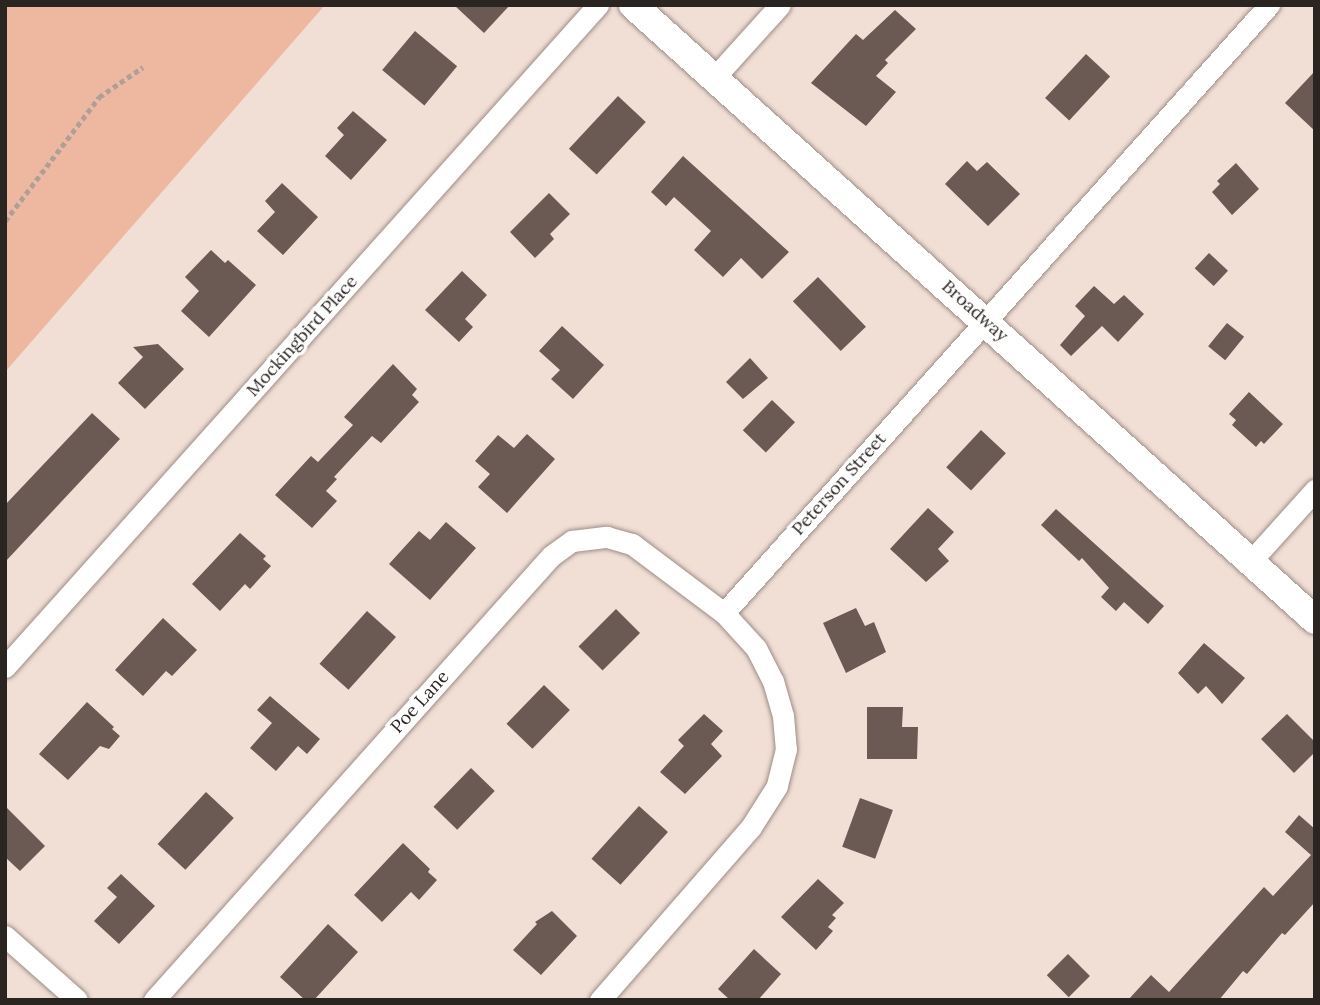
<!DOCTYPE html>
<html>
<head>
<meta charset="utf-8">
<style>
	body { margin:0 }
	#map { position:relative; width:1320px; height:1005px; overflow:hidden; background:#f1dfd6; font-family:Lora,serif }
	div>[style] { position:absolute }
	.green>* { inset:0; background:#edb89f }
	.building>* { inset:0; background:#6a5a53; transform-origin:0 0 }
	.path>* { height:4.5px; margin-top:-2.25px; transform-origin:0; background:repeating-linear-gradient(90deg,#aea099 0 5px,transparent 0 8.5px) }
	.roads { filter:drop-shadow(0 0 2px #9e8d85) drop-shadow(0 0 2px #9e8d85) }
	.street>* { height:21px; margin:-10.5px; padding:0 10.5px; transform-origin:10.5px; border-radius:10.5px; background:#fff }
	.secondary>* { height:28px; margin:-14px; padding:0 14px; transform-origin:14px; border-radius:14px; background:#fff }
	span { translate:-50% -50%; white-space:nowrap; text-align:center; line-height:1.15; -webkit-text-stroke:7px #fff; paint-order:stroke }
	.street-label { font-size:18px; color:#2b2521 }
	.frame { position:absolute; inset:0; border:7px solid #2b2521; pointer-events:none }
</style>
</head>
<body>
<div id="map">
	<div class="green">
		<div style="clip-path:polygon(5px 5px,325px 5px,5px 372px)"></div>
	</div>
	<div class="building">
		<div style="clip-path:polygon(454px 5px,510px 5px,484px 33px)"></div>
		<div style="clip-path:polygon(895px 10px,916px 29px,885px 60px,888px 63px,876px 76px,896px 92px,866px 126px,811px 83px,856px 34px,863px 40px)"></div>
		<div style="left:415px;top:31px;width:55px;height:51px;rotate:40deg"></div>
		<div style="left:1086px;top:54px;width:33px;height:60px;rotate:43deg"></div>
		<div style="clip-path:polygon(1315px 71px,1315px 131px,1285px 103px)"></div>
		<div style="left:618px;top:96px;width:38px;height:72px;rotate:43deg"></div>
		<div style="clip-path:polygon(353px 111px,387px 140px,351px 180px,325px 156px,344px 135px,337px 128px)"></div>
		<div style="clip-path:polygon(683px 156px,789px 252px,762px 279px,741px 258px,723px 277px,694px 250px,711px 231px,674px 197px,666px 206px,651px 192px)"></div>
		<div style="clip-path:polygon(967px 161px,977px 171px,987px 162px,1020px 194px,988px 226px,945px 184px)"></div>
		<div style="clip-path:polygon(1236px 163px,1259px 189px,1232px 215px,1212px 192px,1220px 184px,1217px 181px)"></div>
		<div style="clip-path:polygon(282px 183px,318px 217px,283px 255px,257px 231px,275px 212px,265px 201px)"></div>
		<div style="clip-path:polygon(549px 193px,570px 214px,550px 234px,554px 239px,535px 258px,510px 232px)"></div>
		<div style="clip-path:polygon(211px 250px,225px 263px,228px 260px,256px 285px,209px 337px,181px 311px,199px 291px,185px 277px)"></div>
		<div style="left:1209px;top:253px;width:26px;height:21px;rotate:43deg"></div>
		<div style="clip-path:polygon(462px 271px,487px 295px,465px 319px,473px 327px,459px 342px,425px 310px)"></div>
		<div style="left:818px;top:277px;width:69px;height:35px;rotate:46deg"></div>
		<div style="clip-path:polygon(1094px 286px,1114px 304px,1124px 295px,1144px 314px,1118px 342px,1102px 326px,1071px 356px,1060px 345px,1085px 316px,1075px 306px)"></div>
		<div style="left:1227px;top:323px;width:22px;height:30px;rotate:39deg"></div>
		<div style="clip-path:polygon(562px 326px,604px 365px,573px 399px,551px 379px,560px 370px,539px 351px)"></div>
		<div style="clip-path:polygon(158px 344px,184px 369px,145px 409px,118px 383px,143px 357px,133px 347px)"></div>
		<div style="clip-path:polygon(750px 358px,768px 378px,743px 399px,726px 382px)"></div>
		<div style="clip-path:polygon(393px 364px,417px 389px,412px 395px,419px 402px,381px 443px,372px 436px,334px 477px,337px 479px,326px 491px,337px 501px,312px 528px,275px 495px,311px 456px,318px 462px,353px 425px,344px 417px)"></div>
		<div style="clip-path:polygon(1249px 392px,1283px 424px,1264px 444px,1261px 441px,1256px 447px,1232px 425px,1236px 420px,1229px 414px)"></div>
		<div style="left:772px;top:400px;width:32px;height:42px;rotate:44deg"></div>
		<div style="clip-path:polygon(92px 413px,120px 439px,5px 562px,5px 505px)"></div>
		<div style="left:981px;top:430px;width:34px;height:51px;rotate:43deg"></div>
		<div style="clip-path:polygon(527px 434px,555px 459px,507px 513px,478px 487px,490px 474px,475px 461px,498px 435px,514px 448px)"></div>
		<div style="clip-path:polygon(928px 508px,954px 532px,938px 549px,949px 561px,926px 582px,890px 549px)"></div>
		<div style="clip-path:polygon(1056px 509px,1164px 606px,1148px 624px,1124px 602px,1116px 611px,1101px 597px,1109px 588px,1082px 558px,1079px 561px,1041px 525px)"></div>
		<div style="clip-path:polygon(446px 522px,476px 548px,430px 600px,389px 564px,419px 531px,430px 540px)"></div>
		<div style="clip-path:polygon(240px 533px,266px 556px,263px 559px,271px 566px,250px 589px,245px 584px,220px 611px,192px 584px)"></div>
		<div style="clip-path:polygon(856px 608px,865px 626px,874px 622px,886px 652px,846px 673px,823px 623px)"></div>
		<div style="left:616px;top:609px;width:34px;height:53px;rotate:45deg"></div>
		<div style="left:367px;top:611px;width:39px;height:71px;rotate:42deg"></div>
		<div style="clip-path:polygon(163px 618px,197px 650px,172px 676px,166px 671px,143px 696px,115px 670px)"></div>
		<div style="clip-path:polygon(1204px 643px,1245px 678px,1222px 704px,1206px 686px,1198px 694px,1178px 673px)"></div>
		<div style="left:544px;top:685px;width:36px;height:54px;rotate:44deg"></div>
		<div style="clip-path:polygon(270px 696px,320px 739px,307px 754px,298px 746px,276px 771px,250px 748px,272px 723px,257px 710px)"></div>
		<div style="clip-path:polygon(87px 702px,114px 727px,112px 729px,120px 736px,109px 749px,100px 746px,68px 780px,39px 754px)"></div>
		<div style="clip-path:polygon(867px 707px,903px 707px,902px 727px,918px 727px,917px 759px,867px 759px)"></div>
		<div style="clip-path:polygon(704px 714px,723px 731px,711px 744px,722px 756px,685px 794px,660px 772px,684px 746px,678px 740px)"></div>
		<div style="clip-path:polygon(1287px 714px,1315px 742px,1315px 752px,1294px 773px,1261px 739px)"></div>
		<div style="left:471px;top:768px;width:33px;height:54px;rotate:44deg"></div>
		<div style="left:206px;top:792px;width:38px;height:71px;rotate:43deg"></div>
		<div style="left:860px;top:798px;width:35px;height:52px;rotate:20deg"></div>
		<div style="clip-path:polygon(5px 806px,45px 846px,20px 871px,5px 857px)"></div>
		<div style="left:639px;top:806px;width:39px;height:71px;rotate:42deg"></div>
		<div style="clip-path:polygon(1299px 815px,1315px 829px,1315px 902px,1285px 935px,1282px 933px,1247px 974px,1243px 971px,1219px 1000px,1128px 1000px,1151px 975px,1169px 992px,1264px 887px,1273px 896px,1311px 855px,1285px 832px)"></div>
		<div style="clip-path:polygon(403px 843px,430px 869px,428px 872px,437px 880px,419px 900px,411px 892px,382px 922px,354px 895px)"></div>
		<div style="clip-path:polygon(121px 874px,155px 906px,119px 944px,94px 921px,117px 897px,107px 888px)"></div>
		<div style="clip-path:polygon(818px 879px,844px 903px,832px 915px,836px 918px,828px 927px,833px 931px,816px 950px,781px 917px)"></div>
		<div style="clip-path:polygon(552px 911px,577px 936px,541px 975px,513px 950px,537px 924px,535px 922px)"></div>
		<div style="clip-path:polygon(328px 924px,358px 952px,314px 1000px,305px 1000px,280px 977px)"></div>
		<div style="clip-path:polygon(754px 949px,781px 974px,758px 1000px,730px 1000px,718px 989px)"></div>
		<div style="left:1068px;top:954px;width:31px;height:30px;rotate:45deg"></div>
	</div>
	<div class="path">
		<div style="left:5px;top:221px;width:156px;rotate:-52.8deg"></div>
		<div style="left:99px;top:97px;width:53px;rotate:-34.3deg"></div>
	</div>
	<div class="roads">
		<div class="street">
			<div style="left:714px;top:78px;width:98px;rotate:-47.9deg"></div>
			<div style="left:1251px;top:561px;width:96px;rotate:-48deg"></div>
			<div style="left:724px;top:613px;width:817px;rotate:-48.13deg"></div>
			<div style="left:5px;top:667px;width:889px;rotate:-48.15deg"></div>
			<div style="left:5px;top:936px;width:96px;rotate:41.6deg"></div>
			<div style="left:154px;top:1000px;width:596px;rotate:-48.2deg"></div>
			<div style="left:551px;top:556px;width:26px;rotate:-36deg"></div>
			<div style="left:572px;top:541px;width:35px;rotate:-7deg"></div>
			<div style="left:607px;top:537px;width:26px;rotate:16deg"></div>
			<div style="left:632px;top:544px;width:115px;rotate:36.9deg"></div>
			<div style="left:724px;top:613px;width:47px;rotate:47.6deg"></div>
			<div style="left:756px;top:648px;width:37px;rotate:63deg"></div>
			<div style="left:773px;top:681px;width:36px;rotate:74deg"></div>
			<div style="left:783px;top:716px;width:33px;rotate:85deg"></div>
			<div style="left:786px;top:749px;width:38px;rotate:104deg"></div>
			<div style="left:777px;top:786px;width:49px;rotate:122.4deg"></div>
			<div style="left:751px;top:827px;width:230px;rotate:131.1deg"></div>
		</div>
		<div class="secondary">
			<div style="left:633px;top:5px;width:918px;rotate:42.04deg"></div>
		</div>
	</div>
	<div class="street-label">
		<span style="left:975px;top:311px;rotate:42deg">Broadway</span>
		<span style="left:302px;top:336px;rotate:-48deg">Mockingbird Place</span>
		<span style="left:839px;top:484px;rotate:-48deg">Peterson Street</span>
		<span style="left:420px;top:702px;rotate:-48deg">Poe Lane</span>
	</div>
	<div class="frame"></div>
</div>
</body>
</html>
